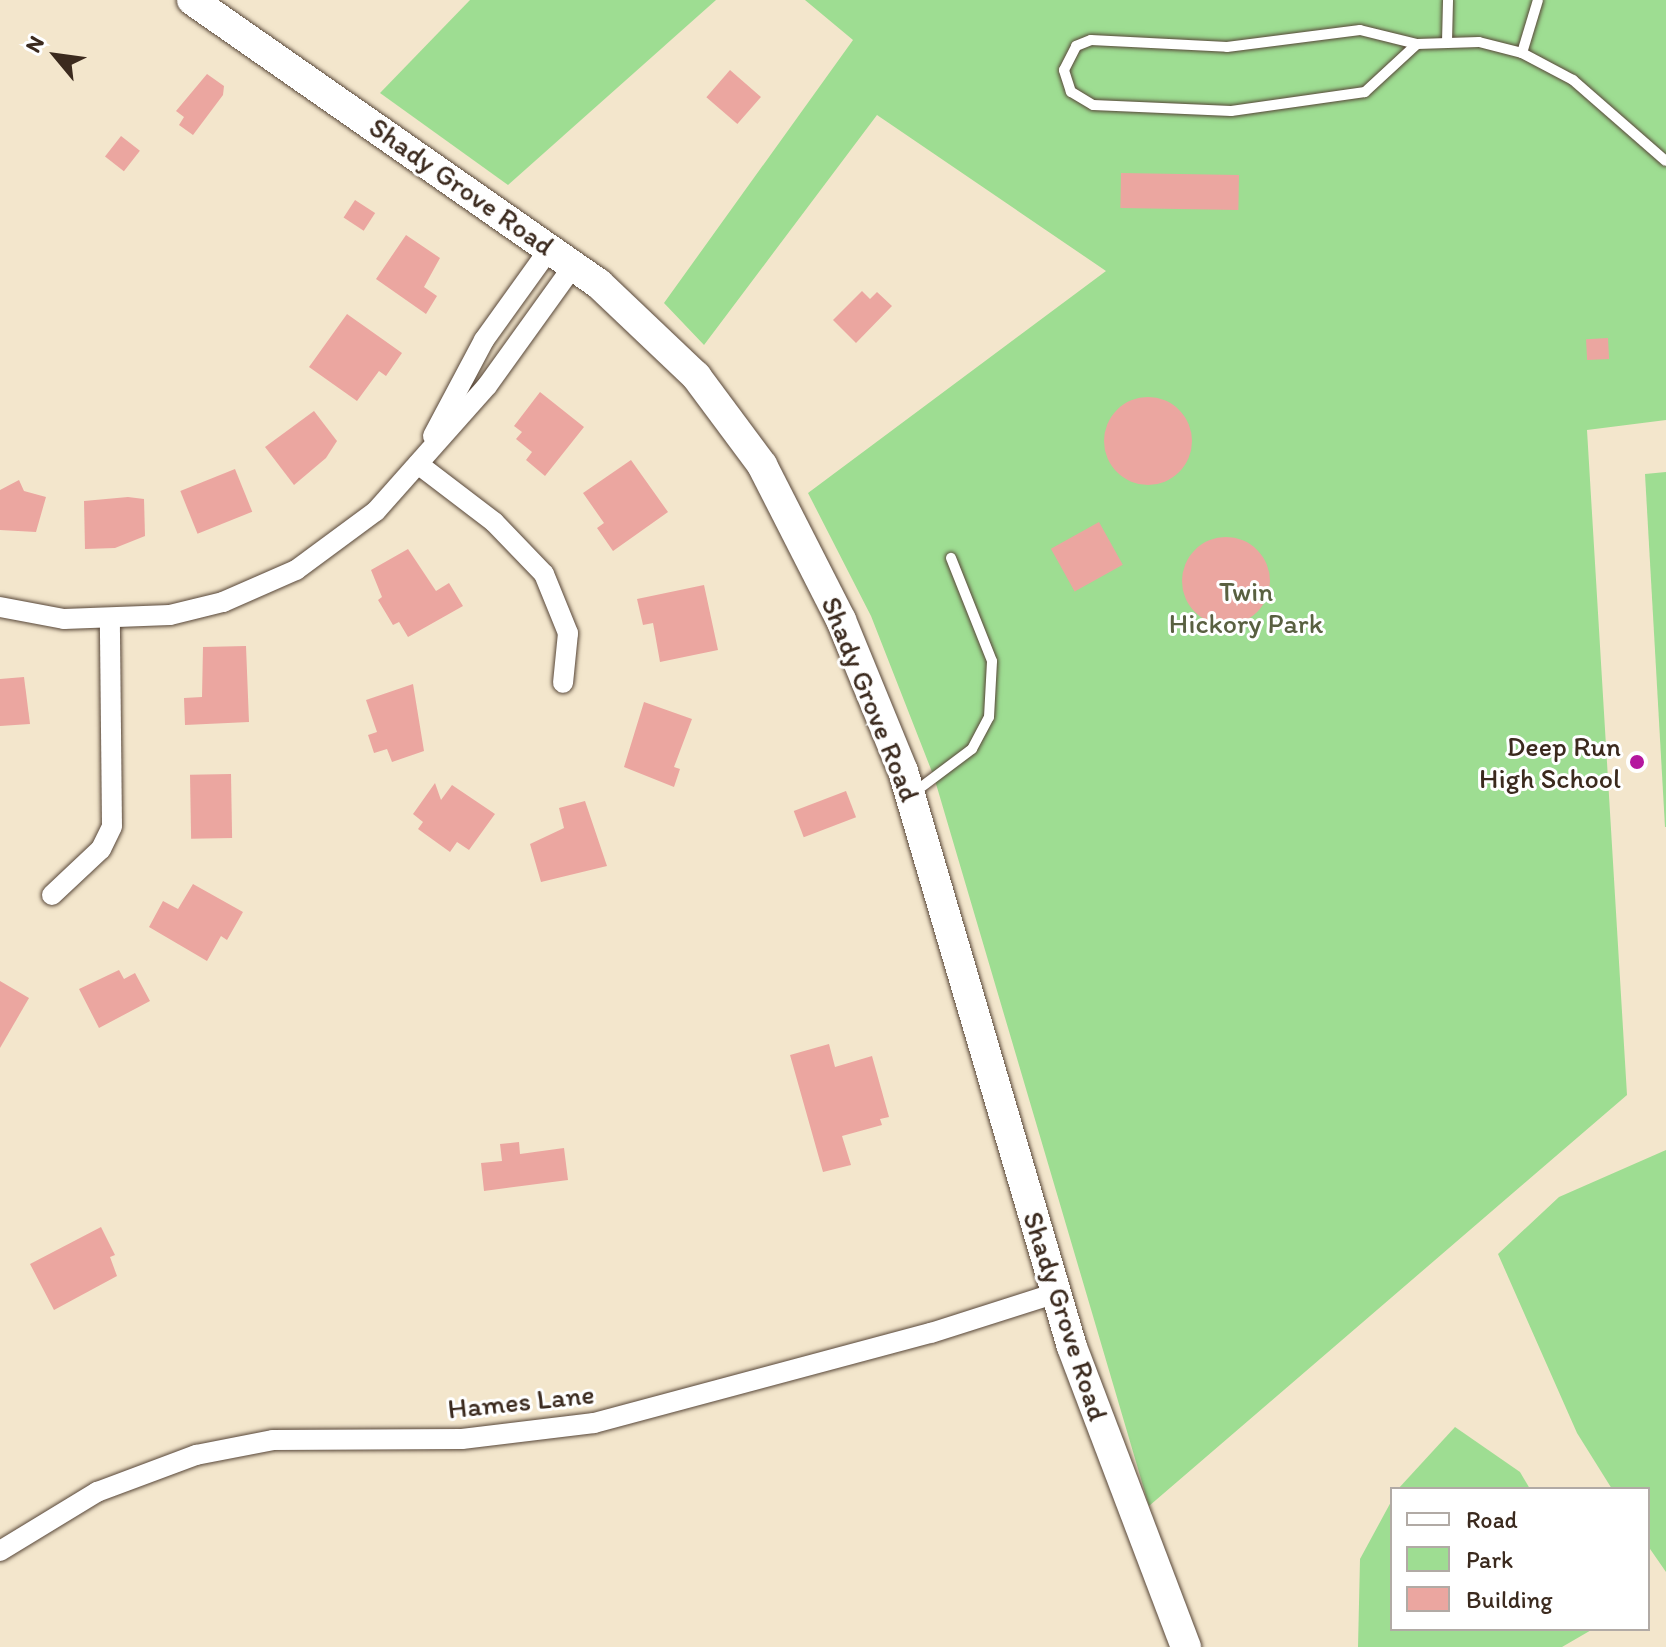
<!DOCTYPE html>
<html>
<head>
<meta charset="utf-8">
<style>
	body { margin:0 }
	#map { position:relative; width:1666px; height:1647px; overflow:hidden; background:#f3e6cc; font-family:Itim,sans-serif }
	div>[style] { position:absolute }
	.green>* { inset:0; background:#9edd92 }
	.building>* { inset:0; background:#eba6a0; transform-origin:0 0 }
	.round { border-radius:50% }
	.roads { filter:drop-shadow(0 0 2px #574638) drop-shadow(0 0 2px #574638) }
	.service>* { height:10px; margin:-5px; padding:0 5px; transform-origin:5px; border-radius:5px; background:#fff }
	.minor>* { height:20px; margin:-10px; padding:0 10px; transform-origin:10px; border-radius:10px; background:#fff }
	.secondary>* { height:30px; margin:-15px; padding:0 15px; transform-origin:15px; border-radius:15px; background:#fff }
	.dots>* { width:22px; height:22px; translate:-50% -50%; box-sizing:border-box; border:4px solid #fff; border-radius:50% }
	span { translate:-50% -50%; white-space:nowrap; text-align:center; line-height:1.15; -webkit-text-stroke:6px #fff; paint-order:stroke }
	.street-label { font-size:28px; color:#3b2a1e }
	.park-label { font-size:28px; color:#596041 }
	.poi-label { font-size:28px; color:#3b2a1e }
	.right { translate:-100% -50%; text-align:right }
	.legend { position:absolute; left:1390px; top:1487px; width:260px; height:144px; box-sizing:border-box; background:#fff; border:2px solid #b1aaa5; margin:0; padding:10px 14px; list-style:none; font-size:24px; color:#3b2a1e }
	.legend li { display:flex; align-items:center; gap:16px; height:40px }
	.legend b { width:40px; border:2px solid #b1aaa5 }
	.north { position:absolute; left:16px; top:16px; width:80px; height:80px; -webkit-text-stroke:6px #fff; paint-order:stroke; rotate:299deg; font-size:22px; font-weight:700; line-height:32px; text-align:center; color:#3b2a1e }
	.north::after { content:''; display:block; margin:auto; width:28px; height:36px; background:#3b2a1e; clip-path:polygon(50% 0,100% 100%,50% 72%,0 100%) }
</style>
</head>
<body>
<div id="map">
	<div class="green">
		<div style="clip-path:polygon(470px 0,716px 0,508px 185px,380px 93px)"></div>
		<div style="clip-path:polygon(805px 0,1666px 0,1666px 420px,1587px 430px,1627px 1095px,1149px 1506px,934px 777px,871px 616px,808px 493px,1106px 271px,877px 115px,704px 345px,664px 303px,853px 40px)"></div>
		<div style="clip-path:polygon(1666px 472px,1666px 827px,1665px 827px,1645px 474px)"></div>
		<div style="clip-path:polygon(1666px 1150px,1666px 1572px,1648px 1546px,1648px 1489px,1612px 1489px,1577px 1433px,1498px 1254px,1559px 1197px)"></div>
		<div style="clip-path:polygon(1455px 1427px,1520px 1472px,1530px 1489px,1398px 1489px)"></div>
		<div style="clip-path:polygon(1392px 1500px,1392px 1629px,1593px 1629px,1562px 1647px,1358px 1647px,1360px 1559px)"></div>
	</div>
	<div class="building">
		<div style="left:730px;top:70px;width:41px;height:36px;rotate:41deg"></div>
		<div style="clip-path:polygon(207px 74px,224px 86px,223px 95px,193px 135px,179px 125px,184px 117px,176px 111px)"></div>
		<div style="left:121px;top:136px;width:24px;height:26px;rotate:38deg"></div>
		<div style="left:1121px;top:173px;width:118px;height:35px;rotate:1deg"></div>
		<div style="left:355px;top:200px;width:24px;height:21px;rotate:33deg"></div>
		<div style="clip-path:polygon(406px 235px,440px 258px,424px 287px,437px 296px,426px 314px,376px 279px)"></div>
		<div style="clip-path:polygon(862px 291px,870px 299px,877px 292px,892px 306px,856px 343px,833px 320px)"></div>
		<div style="clip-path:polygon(347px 314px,402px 353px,386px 376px,379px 371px,357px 401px,309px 367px)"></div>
		<div style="left:1608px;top:338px;width:21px;height:22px;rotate:87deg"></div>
		<div style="clip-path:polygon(540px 392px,584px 427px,545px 476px,526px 460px,532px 452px,516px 439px,522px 432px,514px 426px)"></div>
		<div class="round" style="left:1104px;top:397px;width:88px;height:88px"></div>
		<div style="clip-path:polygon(314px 411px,337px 441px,326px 458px,294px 485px,265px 447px)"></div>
		<div style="clip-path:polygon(631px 460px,668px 512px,613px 551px,597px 528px,604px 523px,583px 493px)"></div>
		<div style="left:235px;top:469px;width:46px;height:59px;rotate:68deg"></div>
		<div style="clip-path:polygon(19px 480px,24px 491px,46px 497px,36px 532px,0 530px,0 490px)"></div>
		<div style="clip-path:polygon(128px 497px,144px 499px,145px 536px,115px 548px,85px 549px,84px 501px)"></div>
		<div style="left:1099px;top:522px;width:49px;height:55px;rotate:61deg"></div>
		<div class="round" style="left:1182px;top:537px;width:88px;height:88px"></div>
		<div style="clip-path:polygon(408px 549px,436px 591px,449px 583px,463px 606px,408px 637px,399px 622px,393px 625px,378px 600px,382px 597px,371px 570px)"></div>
		<div style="clip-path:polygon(704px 585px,718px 650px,660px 662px,653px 623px,643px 625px,637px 599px)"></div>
		<div style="clip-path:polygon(246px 646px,249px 722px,185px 725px,184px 698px,202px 697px,203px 647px)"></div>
		<div style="clip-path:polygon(24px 677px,30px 724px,0 726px,0 679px)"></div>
		<div style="clip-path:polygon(413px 684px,424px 751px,392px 762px,387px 749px,374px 753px,368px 735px,377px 732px,366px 700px)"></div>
		<div style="clip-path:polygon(644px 702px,692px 719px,674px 767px,680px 769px,674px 787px,624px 767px)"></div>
		<div style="left:231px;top:774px;width:64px;height:41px;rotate:89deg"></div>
		<div style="clip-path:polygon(435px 783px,441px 800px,452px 785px,495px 814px,469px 850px,457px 842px,450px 852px,418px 829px,423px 822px,413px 814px)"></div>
		<div style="left:846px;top:791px;width:28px;height:56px;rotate:69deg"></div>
		<div style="clip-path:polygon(585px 801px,607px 866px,541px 882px,530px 844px,564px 828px,559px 808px)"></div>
		<div style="clip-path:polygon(193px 884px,243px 912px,227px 940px,221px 936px,207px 961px,149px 927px,163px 901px,178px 909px)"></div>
		<div style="clip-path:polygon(119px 970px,124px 979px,135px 973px,150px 1001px,99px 1028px,79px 989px)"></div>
		<div style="clip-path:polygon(0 981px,29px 998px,0 1048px)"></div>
		<div style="clip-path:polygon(829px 1044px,835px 1067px,872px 1056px,889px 1117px,880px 1119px,882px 1125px,842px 1136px,851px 1165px,823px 1172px,790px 1055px)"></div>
		<div style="clip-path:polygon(519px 1142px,520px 1154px,564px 1148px,568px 1180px,484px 1191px,481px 1163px,502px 1161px,500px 1144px)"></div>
		<div style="clip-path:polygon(101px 1227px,115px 1255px,110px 1257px,117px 1276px,54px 1310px,30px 1264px)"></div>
	</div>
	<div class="roads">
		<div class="service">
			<div style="left:1447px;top:42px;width:42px;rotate:-88.6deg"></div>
			<div style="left:1417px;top:44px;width:71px;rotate:137.3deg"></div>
			<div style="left:1365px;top:92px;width:135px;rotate:171.9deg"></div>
			<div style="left:1231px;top:111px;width:138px;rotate:-177.5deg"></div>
			<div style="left:1093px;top:105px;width:26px;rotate:-149deg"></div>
			<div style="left:1071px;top:92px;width:23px;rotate:-108deg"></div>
			<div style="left:1064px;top:70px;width:27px;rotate:-63deg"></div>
			<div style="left:1076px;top:46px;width:16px;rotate:-22deg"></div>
			<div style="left:1091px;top:40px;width:136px;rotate:2.9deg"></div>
			<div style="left:1227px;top:47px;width:134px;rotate:-7.3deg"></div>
			<div style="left:1360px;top:30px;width:59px;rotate:13.8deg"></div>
			<div style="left:1417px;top:44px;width:62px;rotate:-1.8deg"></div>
			<div style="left:1479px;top:42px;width:44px;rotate:14.3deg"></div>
			<div style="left:1522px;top:53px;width:58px;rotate:27.9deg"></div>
			<div style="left:1573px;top:80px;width:123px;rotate:41.1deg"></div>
			<div style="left:1522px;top:53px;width:55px;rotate:-73.2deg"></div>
			<div style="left:912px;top:794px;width:75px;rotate:-36.9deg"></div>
			<div style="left:972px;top:749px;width:36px;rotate:-62deg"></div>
			<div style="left:989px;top:717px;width:56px;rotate:-86.9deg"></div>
			<div style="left:992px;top:661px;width:111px;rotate:-111.7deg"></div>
		</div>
		<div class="minor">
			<div style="left:433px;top:436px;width:109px;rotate:-62deg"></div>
			<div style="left:484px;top:340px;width:113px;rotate:-54.3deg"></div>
			<div style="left:418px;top:464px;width:96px;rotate:37.3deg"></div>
			<div style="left:494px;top:522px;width:72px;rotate:46.1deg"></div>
			<div style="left:544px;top:574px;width:64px;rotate:67.9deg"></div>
			<div style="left:568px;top:633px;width:50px;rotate:95.7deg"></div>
			<div style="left:0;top:607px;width:65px;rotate:10.6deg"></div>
			<div style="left:64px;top:619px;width:106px;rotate:-2.2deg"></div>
			<div style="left:170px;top:615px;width:55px;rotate:-13.8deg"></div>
			<div style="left:223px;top:602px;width:80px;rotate:-23.7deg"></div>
			<div style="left:296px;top:570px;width:99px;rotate:-36.4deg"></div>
			<div style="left:376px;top:511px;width:167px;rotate:-48.4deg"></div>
			<div style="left:487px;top:386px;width:149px;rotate:-54.3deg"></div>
			<div style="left:52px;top:895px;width:67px;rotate:-43.2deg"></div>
			<div style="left:101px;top:849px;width:25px;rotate:-64deg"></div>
			<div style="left:112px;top:826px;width:206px;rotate:-90.6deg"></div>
			<div style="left:0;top:1551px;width:114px;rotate:-31.3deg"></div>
			<div style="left:97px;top:1492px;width:106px;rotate:-20.5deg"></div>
			<div style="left:196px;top:1455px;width:78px;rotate:-11deg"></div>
			<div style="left:273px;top:1440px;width:189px;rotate:-0.3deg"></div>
			<div style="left:462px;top:1439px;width:133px;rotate:-6.9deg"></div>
			<div style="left:594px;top:1423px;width:349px;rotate:-15deg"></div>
			<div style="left:931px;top:1333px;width:131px;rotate:-17.7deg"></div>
		</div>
		<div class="secondary">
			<div style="left:192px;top:0;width:496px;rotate:34.9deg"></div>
			<div style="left:599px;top:284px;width:134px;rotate:43.5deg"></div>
			<div style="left:696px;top:376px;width:111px;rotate:53.4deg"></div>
			<div style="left:762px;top:465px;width:174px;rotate:63deg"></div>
			<div style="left:841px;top:620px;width:163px;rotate:67.7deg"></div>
			<div style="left:903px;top:771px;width:600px;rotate:73.65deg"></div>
			<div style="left:1072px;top:1347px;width:321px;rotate:69.2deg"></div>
		</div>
	</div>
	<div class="dots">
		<div style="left:1637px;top:762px;background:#b5179e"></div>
	</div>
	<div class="street-label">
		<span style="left:462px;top:186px;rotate:35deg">Shady Grove Road</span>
		<span style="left:871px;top:699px;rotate:68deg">Shady Grove Road</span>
		<span style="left:1066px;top:1316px;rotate:72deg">Shady Grove Road</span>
		<span style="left:521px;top:1401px;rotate:-6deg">Hames Lane</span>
	</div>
	<div class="park-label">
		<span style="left:1246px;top:607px">Twin<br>Hickory Park</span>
	</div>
	<div class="poi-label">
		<span class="right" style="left:1621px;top:762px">Deep Run<br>High School</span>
	</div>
	<ul class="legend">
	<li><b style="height:10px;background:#fff"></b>Road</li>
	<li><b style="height:22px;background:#9edd92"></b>Park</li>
	<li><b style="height:22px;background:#eba6a0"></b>Building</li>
	</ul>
	<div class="north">N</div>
</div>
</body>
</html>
